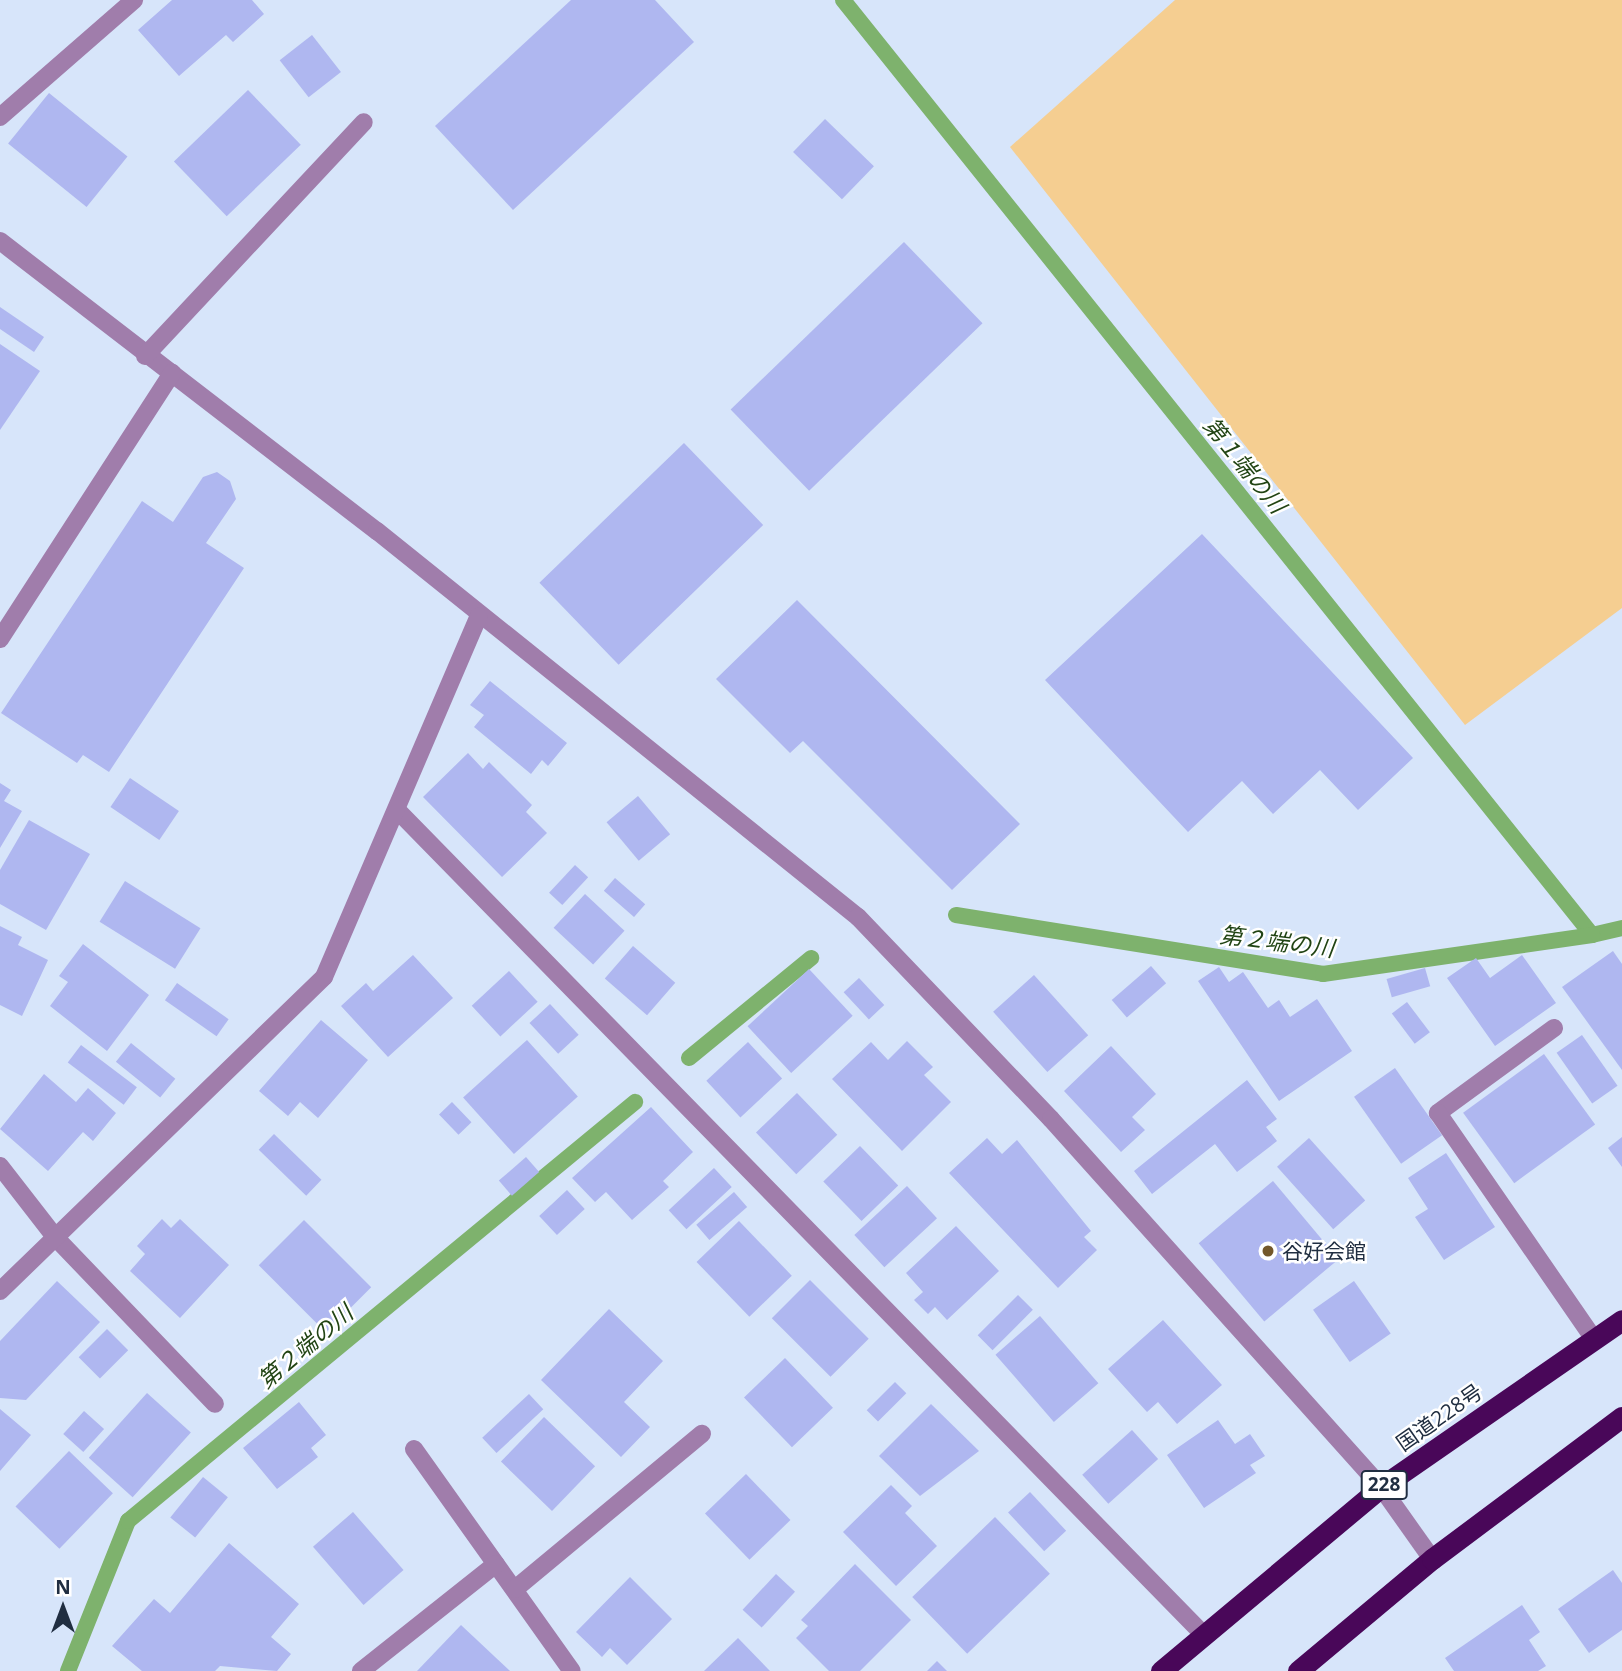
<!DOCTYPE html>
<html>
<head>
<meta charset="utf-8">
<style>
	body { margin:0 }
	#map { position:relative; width:1622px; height:1671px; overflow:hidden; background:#d7e5fa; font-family:"Open Sans","Noto Sans JP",sans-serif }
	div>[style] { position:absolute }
	.green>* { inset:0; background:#f5ce91 }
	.stream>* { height:16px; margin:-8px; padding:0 8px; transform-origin:8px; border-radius:8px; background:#7eb26d }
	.building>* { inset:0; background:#afb7f0; transform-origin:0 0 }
	.minor>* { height:18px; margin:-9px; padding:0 9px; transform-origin:9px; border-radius:9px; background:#a07dab }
	.highway>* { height:21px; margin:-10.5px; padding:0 10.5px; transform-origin:10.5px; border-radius:10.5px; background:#490759 }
	.dots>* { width:19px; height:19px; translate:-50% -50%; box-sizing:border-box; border:4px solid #fff; border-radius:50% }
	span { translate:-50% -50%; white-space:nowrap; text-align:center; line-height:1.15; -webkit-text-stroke:5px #fff; paint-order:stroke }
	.shield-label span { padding:2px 5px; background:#fff; border:2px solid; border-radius:5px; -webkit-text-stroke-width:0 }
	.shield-label { font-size:19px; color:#202e41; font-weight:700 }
	.poi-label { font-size:21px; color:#202e41 }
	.left { translate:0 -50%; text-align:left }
	.street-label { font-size:21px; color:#202e41 }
	.water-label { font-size:23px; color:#214414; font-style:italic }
	.north { position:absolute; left:28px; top:1573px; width:70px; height:70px; -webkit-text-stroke:5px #fff; paint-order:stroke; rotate:0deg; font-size:19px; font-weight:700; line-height:28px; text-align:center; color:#202e41 }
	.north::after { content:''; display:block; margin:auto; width:24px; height:32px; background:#202e41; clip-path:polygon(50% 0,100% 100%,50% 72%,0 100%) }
</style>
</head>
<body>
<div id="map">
	<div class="green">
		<div style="clip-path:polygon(1175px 0,1622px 0,1622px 608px,1465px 725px,1010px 147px)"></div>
	</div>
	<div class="stream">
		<div style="left:843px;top:0;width:1198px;rotate:51.3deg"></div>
		<div style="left:1592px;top:935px;width:31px;rotate:-13deg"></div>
		<div style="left:956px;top:915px;width:372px;rotate:9.1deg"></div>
		<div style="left:1323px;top:974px;width:272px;rotate:-8.2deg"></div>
		<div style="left:689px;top:1058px;width:158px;rotate:-39.3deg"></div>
		<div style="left:68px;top:1671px;width:162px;rotate:-68.2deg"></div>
		<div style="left:128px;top:1521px;width:658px;rotate:-39.57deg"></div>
	</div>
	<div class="building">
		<div style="clip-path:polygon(172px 0,252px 0,264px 14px,233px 42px,226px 35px,179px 76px,138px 30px)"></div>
		<div style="clip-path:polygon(571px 0,655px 0,694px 42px,513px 210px,435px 126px)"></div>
		<div style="left:312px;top:35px;width:47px;height:41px;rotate:52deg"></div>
		<div style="left:248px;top:90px;width:76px;height:103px;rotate:46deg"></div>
		<div style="left:49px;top:93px;width:101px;height:65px;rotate:39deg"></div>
		<div style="left:825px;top:119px;width:68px;height:46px;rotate:44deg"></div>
		<div style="left:904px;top:242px;width:113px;height:241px;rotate:46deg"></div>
		<div style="clip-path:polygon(0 307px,44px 337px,34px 352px,0 329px)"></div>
		<div style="clip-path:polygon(0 344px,40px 371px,0 430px)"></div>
		<div style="left:684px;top:443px;width:114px;height:201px;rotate:46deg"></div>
		<div style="clip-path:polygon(217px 472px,230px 481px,236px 499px,206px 543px,244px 568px,109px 772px,83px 755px,77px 763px,1px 713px,142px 501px,173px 522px,203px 477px)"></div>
		<div style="clip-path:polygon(1202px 534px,1413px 758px,1358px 810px,1320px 770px,1273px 814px,1242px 781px,1188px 832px,1045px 680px)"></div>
		<div style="clip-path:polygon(797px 600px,1020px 824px,952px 890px,803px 741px,790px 753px,716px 679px)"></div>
		<div style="clip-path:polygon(490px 681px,567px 743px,548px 766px,542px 760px,531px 774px,474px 727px,484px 715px,470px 705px)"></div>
		<div style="clip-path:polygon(468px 753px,483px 769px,489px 762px,532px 805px,526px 812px,547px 833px,502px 877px,423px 797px)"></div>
		<div style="left:130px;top:778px;width:59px;height:35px;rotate:34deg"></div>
		<div style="clip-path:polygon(0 783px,11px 790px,4px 801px,22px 811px,0 848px)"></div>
		<div style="left:638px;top:796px;width:50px;height:41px;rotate:50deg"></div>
		<div style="clip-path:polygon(29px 820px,90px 854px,46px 930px,0 904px,0 870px)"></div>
		<div style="left:575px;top:865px;width:18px;height:38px;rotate:43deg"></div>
		<div style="left:615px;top:878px;width:40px;height:17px;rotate:41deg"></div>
		<div style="left:125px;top:881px;width:89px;height:48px;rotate:32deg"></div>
		<div style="left:585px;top:894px;width:54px;height:46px;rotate:43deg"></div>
		<div style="clip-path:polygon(0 926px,22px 937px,18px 945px,48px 960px,22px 1016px,0 1005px)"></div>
		<div style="clip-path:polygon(83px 944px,149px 995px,107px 1051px,50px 1006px,68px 982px,59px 976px)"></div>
		<div style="left:633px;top:946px;width:56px;height:43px;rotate:41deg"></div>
		<div style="clip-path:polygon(1613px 951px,1622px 964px,1622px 1070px,1562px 987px)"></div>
		<div style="clip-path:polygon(413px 955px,453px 998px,388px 1057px,341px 1006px,366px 983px,373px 991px)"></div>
		<div style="clip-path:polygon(1522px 955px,1556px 1003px,1495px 1046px,1447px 978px,1476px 958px,1490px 978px)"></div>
		<div style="left:1151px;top:966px;width:23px;height:52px;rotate:49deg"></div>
		<div style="clip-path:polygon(1219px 967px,1229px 982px,1243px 972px,1268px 1008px,1279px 1000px,1290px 1017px,1317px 999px,1352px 1051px,1279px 1101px,1198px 981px)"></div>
		<div style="left:1425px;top:968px;width:19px;height:40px;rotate:74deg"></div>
		<div style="left:809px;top:969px;width:64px;height:84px;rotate:47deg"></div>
		<div style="left:509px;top:971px;width:42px;height:51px;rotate:47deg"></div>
		<div style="left:1034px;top:975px;width:81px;height:55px;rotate:48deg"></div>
		<div style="left:859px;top:978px;width:37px;height:21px;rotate:47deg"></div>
		<div style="left:177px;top:983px;width:63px;height:21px;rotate:35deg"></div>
		<div style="left:1407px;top:1002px;width:38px;height:19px;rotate:53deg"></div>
		<div style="left:550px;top:1004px;width:42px;height:28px;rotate:47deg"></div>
		<div style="clip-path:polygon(321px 1020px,368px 1060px,318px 1118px,300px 1102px,288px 1116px,259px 1091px)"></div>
		<div style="left:1582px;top:1035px;width:62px;height:31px;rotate:55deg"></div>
		<div style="left:527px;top:1040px;width:76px;height:86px;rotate:48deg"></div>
		<div style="clip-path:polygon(907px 1041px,933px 1067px,924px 1075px,951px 1102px,902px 1151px,832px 1079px,871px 1042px,888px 1060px)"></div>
		<div style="left:748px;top:1042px;width:50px;height:57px;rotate:47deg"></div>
		<div style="left:131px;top:1043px;width:57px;height:24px;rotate:39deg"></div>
		<div style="left:81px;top:1045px;width:70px;height:22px;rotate:37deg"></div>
		<div style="clip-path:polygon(1111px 1046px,1156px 1094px,1132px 1117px,1145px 1130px,1121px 1152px,1064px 1091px)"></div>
		<div style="left:1544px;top:1054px;width:87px;height:100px;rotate:54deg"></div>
		<div style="left:1395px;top:1068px;width:82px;height:50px;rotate:55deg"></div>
		<div style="clip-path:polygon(44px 1074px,76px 1102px,88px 1088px,116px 1113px,93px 1141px,83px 1132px,48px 1171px,0 1129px)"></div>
		<div style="clip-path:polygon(1247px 1080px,1277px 1119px,1266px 1127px,1277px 1141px,1237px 1172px,1215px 1144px,1152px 1194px,1134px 1171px)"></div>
		<div style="left:797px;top:1093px;width:58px;height:57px;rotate:46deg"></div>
		<div style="left:452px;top:1102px;width:28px;height:18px;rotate:46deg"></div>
		<div style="clip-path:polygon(651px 1107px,693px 1152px,663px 1181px,669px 1187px,632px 1220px,606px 1192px,595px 1202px,572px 1178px)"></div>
		<div style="left:274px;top:1134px;width:66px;height:22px;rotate:44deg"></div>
		<div style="clip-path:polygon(1622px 1137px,1622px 1167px,1608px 1148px)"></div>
		<div style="clip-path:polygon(987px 1138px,1002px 1154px,1017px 1140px,1091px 1231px,1084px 1237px,1097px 1250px,1058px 1288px,949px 1173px)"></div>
		<div style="left:1309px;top:1138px;width:84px;height:43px;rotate:48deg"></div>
		<div style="left:860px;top:1146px;width:55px;height:51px;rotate:46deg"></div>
		<div style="clip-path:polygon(1446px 1153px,1495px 1227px,1444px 1260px,1415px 1217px,1428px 1209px,1408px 1178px)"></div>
		<div style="left:526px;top:1157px;width:20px;height:36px;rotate:49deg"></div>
		<div style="left:714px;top:1168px;width:26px;height:62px;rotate:47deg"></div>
		<div style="left:1273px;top:1181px;width:102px;height:97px;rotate:50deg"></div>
		<div style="left:907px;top:1186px;width:44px;height:72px;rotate:47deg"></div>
		<div style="left:567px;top:1190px;width:26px;height:38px;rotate:47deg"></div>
		<div style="left:734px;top:1192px;width:20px;height:50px;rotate:49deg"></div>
		<div style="clip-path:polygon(162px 1219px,171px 1228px,180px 1219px,229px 1265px,180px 1318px,130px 1271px,145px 1254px,137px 1246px)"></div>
		<div style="left:304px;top:1220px;width:95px;height:64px;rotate:45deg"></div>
		<div style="left:739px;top:1221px;width:76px;height:59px;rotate:46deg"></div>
		<div style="clip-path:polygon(956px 1226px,999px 1271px,947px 1320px,935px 1307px,928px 1314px,914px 1300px,923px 1292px,906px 1273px)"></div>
		<div style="left:810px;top:1280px;width:83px;height:54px;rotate:45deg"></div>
		<div style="clip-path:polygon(57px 1281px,100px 1322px,26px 1400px,0 1398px,0 1341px)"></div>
		<div style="left:1354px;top:1281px;width:64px;height:50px;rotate:55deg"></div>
		<div style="left:1018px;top:1295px;width:21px;height:57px;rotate:45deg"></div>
		<div style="clip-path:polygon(609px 1309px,663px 1361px,624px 1402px,650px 1427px,621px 1457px,541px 1380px)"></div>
		<div style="left:1040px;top:1316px;width:89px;height:59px;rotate:49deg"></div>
		<div style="clip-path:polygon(1163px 1320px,1222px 1385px,1177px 1424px,1158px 1402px,1147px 1412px,1108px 1369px)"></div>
		<div style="left:107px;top:1329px;width:30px;height:40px;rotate:45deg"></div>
		<div style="left:785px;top:1358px;width:69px;height:57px;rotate:46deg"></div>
		<div style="left:895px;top:1382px;width:16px;height:40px;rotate:45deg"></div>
		<div style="left:147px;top:1393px;width:59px;height:87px;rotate:42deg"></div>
		<div style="left:529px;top:1394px;width:21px;height:64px;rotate:47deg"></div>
		<div style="clip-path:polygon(299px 1402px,326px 1435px,311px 1448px,318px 1457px,277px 1489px,243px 1448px)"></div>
		<div style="clip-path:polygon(931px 1404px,979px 1451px,920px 1496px,879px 1456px)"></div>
		<div style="clip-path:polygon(0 1409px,31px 1435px,0 1471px)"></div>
		<div style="left:84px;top:1411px;width:27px;height:31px;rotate:42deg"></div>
		<div style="left:544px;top:1417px;width:71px;height:62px;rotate:44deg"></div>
		<div style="clip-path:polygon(1218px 1420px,1235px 1444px,1250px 1434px,1265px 1456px,1250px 1465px,1256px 1473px,1204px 1508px,1167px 1455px)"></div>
		<div style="left:1132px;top:1430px;width:39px;height:67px;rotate:48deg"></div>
		<div style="left:69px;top:1451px;width:61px;height:77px;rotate:44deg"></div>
		<div style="left:746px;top:1474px;width:64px;height:57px;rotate:46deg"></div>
		<div style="left:203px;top:1477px;width:32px;height:52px;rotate:39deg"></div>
		<div style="clip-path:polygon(891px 1485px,912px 1506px,905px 1513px,937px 1546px,896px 1586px,843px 1532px)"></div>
		<div style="left:1030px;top:1492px;width:53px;height:30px;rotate:47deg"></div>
		<div style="left:353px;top:1512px;width:77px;height:53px;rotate:49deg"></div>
		<div style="left:995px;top:1517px;width:79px;height:115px;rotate:46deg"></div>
		<div style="clip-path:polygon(229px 1543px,299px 1604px,271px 1637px,291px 1654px,277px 1671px,220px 1666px,215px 1671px,142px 1671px,112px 1646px,154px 1599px,170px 1613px)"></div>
		<div style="clip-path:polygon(855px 1564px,911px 1620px,860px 1671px,829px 1671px,796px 1638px,808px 1626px,801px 1620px)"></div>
		<div style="clip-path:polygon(1613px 1570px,1622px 1583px,1622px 1630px,1589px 1653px,1558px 1609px)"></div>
		<div style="left:776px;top:1574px;width:26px;height:49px;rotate:43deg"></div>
		<div style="clip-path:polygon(630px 1577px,672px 1619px,627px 1665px,610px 1648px,602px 1657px,576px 1632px)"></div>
		<div style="clip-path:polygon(1522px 1605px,1540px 1632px,1529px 1640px,1546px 1666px,1538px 1671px,1454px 1671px,1445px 1658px)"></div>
		<div style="clip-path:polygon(461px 1625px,510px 1671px,417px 1671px)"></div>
		<div style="clip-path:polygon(738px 1638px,770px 1671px,704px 1671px)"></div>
		<div style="clip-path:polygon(937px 1661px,947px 1671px,927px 1671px)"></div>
	</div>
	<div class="minor">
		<div style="left:0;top:117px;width:178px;rotate:-41.1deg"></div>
		<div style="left:0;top:241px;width:476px;rotate:37.6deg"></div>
		<div style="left:377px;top:531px;width:617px;rotate:38.75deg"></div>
		<div style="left:858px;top:917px;width:279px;rotate:46.3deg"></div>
		<div style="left:1051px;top:1119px;width:494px;rotate:48.1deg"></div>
		<div style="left:1381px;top:1487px;width:88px;rotate:54.7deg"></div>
		<div style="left:145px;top:356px;width:320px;rotate:-46.9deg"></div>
		<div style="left:0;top:639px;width:317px;rotate:-57.1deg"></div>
		<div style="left:400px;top:813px;width:1147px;rotate:45.64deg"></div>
		<div style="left:1554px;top:1028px;width:144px;rotate:143.8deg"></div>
		<div style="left:1438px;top:1113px;width:275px;rotate:55.4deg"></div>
		<div style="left:0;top:1166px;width:90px;rotate:52.2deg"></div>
		<div style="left:55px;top:1237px;width:231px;rotate:46.2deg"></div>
		<div style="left:0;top:1291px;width:451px;rotate:-44.1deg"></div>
		<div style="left:324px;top:977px;width:392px;rotate:-66.8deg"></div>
		<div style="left:414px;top:1449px;width:272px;rotate:54.6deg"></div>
		<div style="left:515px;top:1589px;width:243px;rotate:-39.7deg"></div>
		<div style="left:361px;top:1671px;width:172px;rotate:-38.4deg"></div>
	</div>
	<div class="highway">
		<div style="left:1161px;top:1671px;width:287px;rotate:-39.9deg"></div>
		<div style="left:1381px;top:1487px;width:293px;rotate:-34.7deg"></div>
		<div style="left:1298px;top:1671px;width:175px;rotate:-39.9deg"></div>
		<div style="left:1432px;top:1559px;width:237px;rotate:-36.8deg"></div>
	</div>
	<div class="dots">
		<div style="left:1268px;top:1251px;background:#73572a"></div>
	</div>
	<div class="shield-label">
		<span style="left:1384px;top:1485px">228</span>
	</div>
	<div class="poi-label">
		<span class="left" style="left:1282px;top:1251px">谷好会館</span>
	</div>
	<div class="street-label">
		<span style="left:1439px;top:1417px;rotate:-35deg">国道228号</span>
	</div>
	<div class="water-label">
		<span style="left:1245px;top:465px;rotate:51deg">第１端の川</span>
		<span style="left:1277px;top:941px;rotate:7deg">第２端の川</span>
		<span style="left:305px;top:1346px;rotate:-40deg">第２端の川</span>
	</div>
	<div class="north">N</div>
</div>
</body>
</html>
